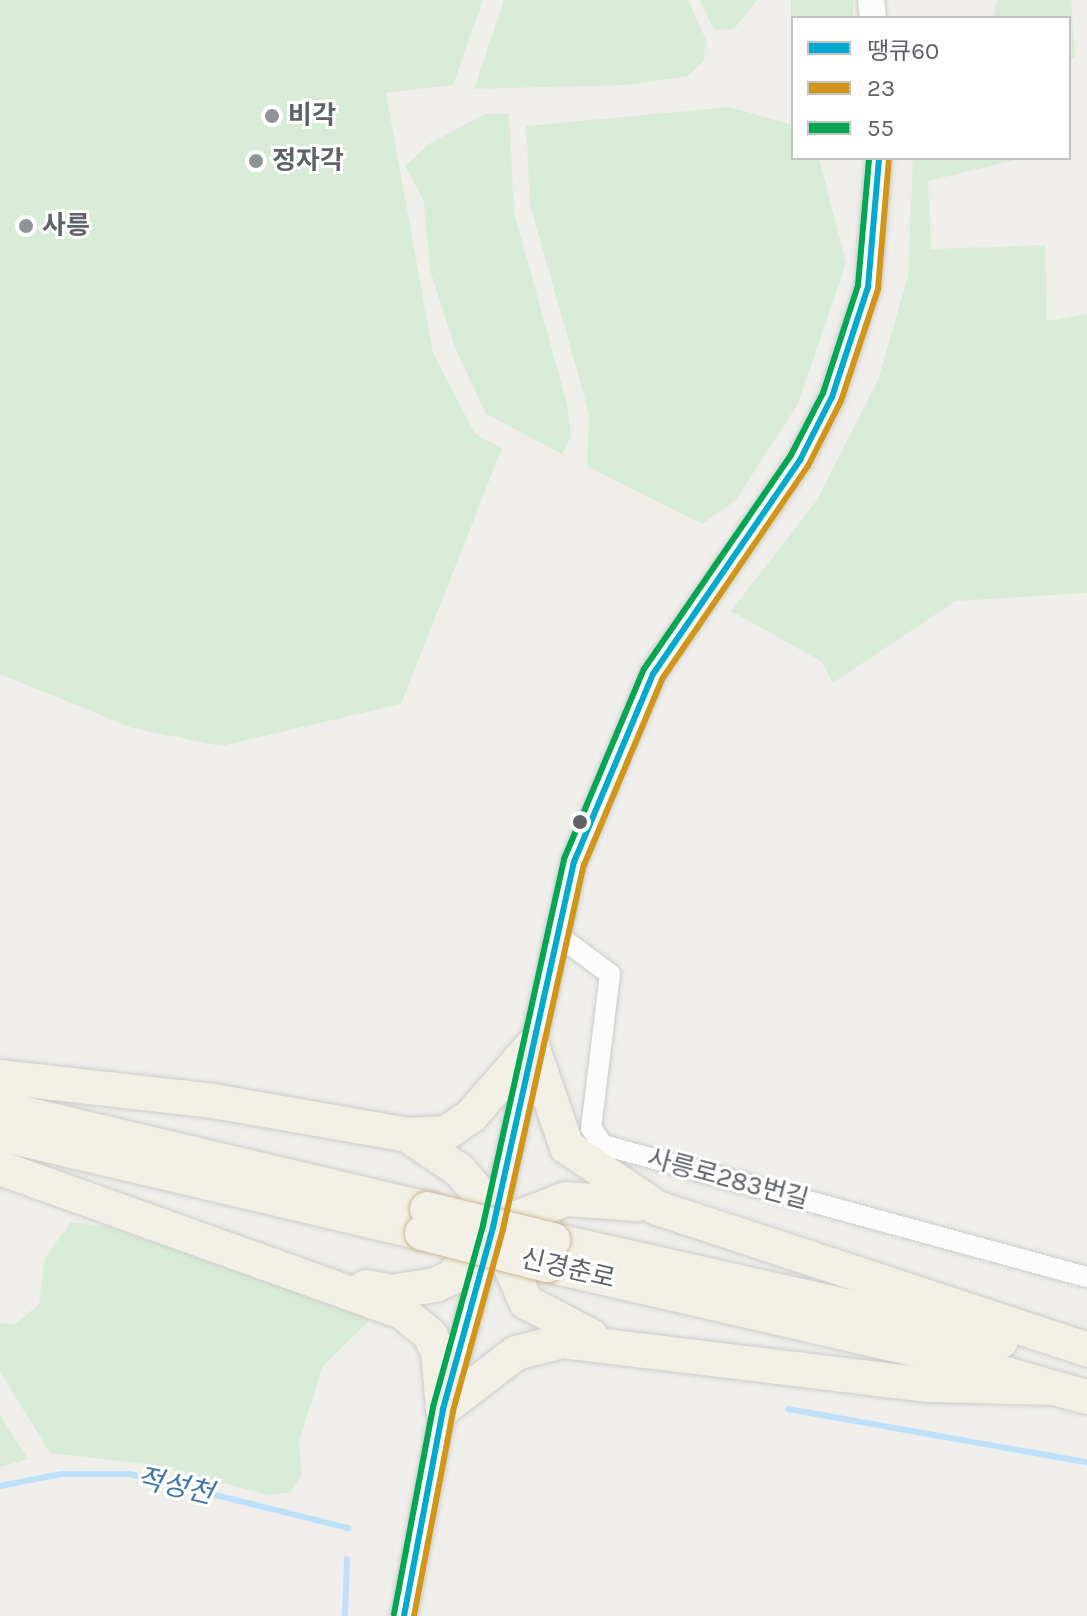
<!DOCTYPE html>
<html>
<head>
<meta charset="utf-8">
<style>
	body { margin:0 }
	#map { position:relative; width:1087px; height:1616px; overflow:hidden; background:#efeeea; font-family:Karla,"Noto Sans KR",sans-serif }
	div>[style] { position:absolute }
	.green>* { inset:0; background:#d8ebd6; transform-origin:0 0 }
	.stream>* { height:6px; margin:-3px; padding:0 3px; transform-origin:3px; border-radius:3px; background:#bfe0f9 }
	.roads { filter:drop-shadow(0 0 2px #cbcccc) drop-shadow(0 0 2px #cbcccc) }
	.minor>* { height:20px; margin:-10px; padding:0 10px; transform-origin:10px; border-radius:10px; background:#fdfcfc }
	.tertiary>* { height:26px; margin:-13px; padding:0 13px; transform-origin:13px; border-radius:13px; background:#fdfcfc }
	.trunk>* { height:34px; margin:-17px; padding:0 17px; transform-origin:17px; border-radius:17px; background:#f2f0e6 }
	.bridges { filter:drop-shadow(0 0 2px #c8b996) drop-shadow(0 0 2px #c8b996) }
	.trunk-bridge>* { height:34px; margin:-17px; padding:0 17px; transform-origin:17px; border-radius:17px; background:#f2f0e6 }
	.bus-1>* { height:6px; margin:-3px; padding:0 3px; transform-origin:3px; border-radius:3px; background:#00a9ce }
	.bus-2>* { height:6px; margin:-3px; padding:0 3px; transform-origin:3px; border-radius:3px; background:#d1951a }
	.bus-3>* { height:6px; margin:-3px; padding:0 3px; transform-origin:3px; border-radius:3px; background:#00a651 }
	.dots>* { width:22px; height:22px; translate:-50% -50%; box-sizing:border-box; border:4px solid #fff; border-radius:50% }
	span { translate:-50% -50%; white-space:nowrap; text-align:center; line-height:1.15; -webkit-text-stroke:6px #fff; paint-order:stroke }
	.poi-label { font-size:26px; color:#5f6368; font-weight:700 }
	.left { translate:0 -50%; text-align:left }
	.street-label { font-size:26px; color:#5f6368 }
	.water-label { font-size:28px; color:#4174aa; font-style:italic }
	.legend { position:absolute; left:791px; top:16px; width:280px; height:144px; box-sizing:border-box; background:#fff; border:2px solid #bfc1c3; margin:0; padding:10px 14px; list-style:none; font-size:24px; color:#5f6368 }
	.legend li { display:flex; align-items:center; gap:16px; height:40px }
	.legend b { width:40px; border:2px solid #bfc1c3 }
</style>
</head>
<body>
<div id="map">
	<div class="green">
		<div style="clip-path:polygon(0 0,483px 0,453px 85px,386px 93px,433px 353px,475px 434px,502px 448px,401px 704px,221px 746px,132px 728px,0 674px)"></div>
		<div style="clip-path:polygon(504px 0,688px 0,706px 40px,704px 61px,688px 76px,627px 85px,474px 89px)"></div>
		<div style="clip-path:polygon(700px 0,757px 0,734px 29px,714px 30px)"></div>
		<div style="left:791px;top:0;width:62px;height:18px"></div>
		<div style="clip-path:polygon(997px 0,1071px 0,1075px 58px,1069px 60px,1069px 18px,993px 18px)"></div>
		<div style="clip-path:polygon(729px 107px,793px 125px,793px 158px,819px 158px,846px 263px,798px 404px,735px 501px,702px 524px,587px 466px,589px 413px,530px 204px,526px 126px)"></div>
		<div style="clip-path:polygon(484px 114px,509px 114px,514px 212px,567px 404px,571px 437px,562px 454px,486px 414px,455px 348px,430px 270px,424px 201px,405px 166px,429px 144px)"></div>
		<div style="clip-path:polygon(913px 158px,1023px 158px,928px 181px,931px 249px,1045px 245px,1047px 321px,1087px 314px,1087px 593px,956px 601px,833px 683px,822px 662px,731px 611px,817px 500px,878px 380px,908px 276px)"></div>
		<div style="clip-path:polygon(71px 1222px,109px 1227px,372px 1318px,323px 1366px,299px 1441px,302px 1475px,291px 1492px,268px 1495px,155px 1465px,50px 1453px,0 1372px,0 1323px,16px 1324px,39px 1304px,45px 1258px)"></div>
		<div style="clip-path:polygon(0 1415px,28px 1459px,0 1467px)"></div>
	</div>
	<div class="stream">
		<div style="left:788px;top:1409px;width:304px;rotate:10.1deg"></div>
		<div style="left:0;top:1486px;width:62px;rotate:-11.1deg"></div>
		<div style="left:61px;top:1474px;width:69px"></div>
		<div style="left:130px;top:1474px;width:225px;rotate:13.9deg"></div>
		<div style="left:345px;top:1616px;width:57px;rotate:-88deg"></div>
	</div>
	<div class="roads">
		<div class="minor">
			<div style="left:556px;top:934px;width:67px;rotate:36.5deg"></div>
			<div style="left:610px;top:974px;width:155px;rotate:97deg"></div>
			<div style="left:591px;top:1128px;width:21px;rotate:55deg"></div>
			<div style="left:603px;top:1145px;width:502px;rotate:15.26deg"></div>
		</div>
		<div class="tertiary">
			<div style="left:871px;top:0;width:18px;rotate:84deg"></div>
			<div style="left:404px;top:1616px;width:211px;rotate:-79.3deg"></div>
			<div style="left:443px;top:1409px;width:189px;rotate:-74.6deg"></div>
			<div style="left:493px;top:1227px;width:374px;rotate:-77.5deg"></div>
			<div style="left:574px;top:862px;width:204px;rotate:-67.2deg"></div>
			<div style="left:653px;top:674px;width:260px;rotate:-55.5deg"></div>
			<div style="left:800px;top:460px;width:71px;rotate:-63.1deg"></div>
			<div style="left:832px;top:397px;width:116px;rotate:-71.9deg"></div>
			<div style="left:868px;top:287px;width:129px;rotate:-85.1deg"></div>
		</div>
		<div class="trunk">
			<div style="left:0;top:1077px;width:214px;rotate:6.4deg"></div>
			<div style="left:213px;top:1101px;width:197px;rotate:9.9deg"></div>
			<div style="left:407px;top:1135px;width:39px;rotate:-3deg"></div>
			<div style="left:446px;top:1133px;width:30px;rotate:-34deg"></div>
			<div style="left:471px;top:1116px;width:93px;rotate:-48.9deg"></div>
			<div style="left:532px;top:1046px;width:107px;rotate:70.9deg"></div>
			<div style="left:567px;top:1147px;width:109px;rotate:34.1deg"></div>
			<div style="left:657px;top:1208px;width:453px;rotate:18.2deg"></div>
			<div style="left:0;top:1108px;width:439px;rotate:13.3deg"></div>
			<div style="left:0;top:1134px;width:433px;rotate:13.2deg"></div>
			<div style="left:407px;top:1135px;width:63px;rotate:33.9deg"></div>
			<div style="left:459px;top:1170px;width:30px;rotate:49deg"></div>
			<div style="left:479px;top:1193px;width:119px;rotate:66.7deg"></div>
			<div style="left:526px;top:1302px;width:73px;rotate:27.6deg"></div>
			<div style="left:0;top:1168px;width:427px;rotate:19.7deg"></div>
			<div style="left:402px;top:1312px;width:36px;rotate:39deg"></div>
			<div style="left:430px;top:1335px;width:19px;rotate:65deg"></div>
			<div style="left:438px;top:1352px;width:57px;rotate:85deg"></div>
			<div style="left:553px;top:1240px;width:459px;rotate:12.7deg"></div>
			<div style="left:547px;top:1265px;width:387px;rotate:12.9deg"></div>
			<div style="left:924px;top:1351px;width:169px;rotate:15.8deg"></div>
			<div style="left:366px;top:1287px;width:25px;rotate:11deg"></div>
			<div style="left:391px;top:1292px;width:45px;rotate:-9deg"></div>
			<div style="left:435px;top:1285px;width:19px;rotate:-25deg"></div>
			<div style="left:452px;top:1277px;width:65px;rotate:-50.6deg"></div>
			<div style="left:493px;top:1227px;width:78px;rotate:-21deg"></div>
			<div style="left:566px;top:1199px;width:71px;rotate:4deg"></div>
			<div style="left:443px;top:1409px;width:92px;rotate:-37.5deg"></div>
			<div style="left:516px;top:1353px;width:49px;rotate:-14.3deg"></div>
			<div style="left:563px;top:1341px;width:366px;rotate:6.9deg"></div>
			<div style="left:926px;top:1385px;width:128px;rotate:1.3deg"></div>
		</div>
	</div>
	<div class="bridges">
		<div class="trunk-bridge">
			<div style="left:427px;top:1209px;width:130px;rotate:13.8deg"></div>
			<div style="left:422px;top:1233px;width:129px;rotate:14.4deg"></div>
		</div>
	</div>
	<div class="bus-1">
		<div style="left:404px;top:1616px;width:211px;rotate:-79.3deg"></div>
		<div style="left:443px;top:1409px;width:189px;rotate:-74.6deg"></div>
		<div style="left:493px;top:1227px;width:374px;rotate:-77.5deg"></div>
		<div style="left:574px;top:862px;width:204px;rotate:-67.2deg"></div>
		<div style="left:653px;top:674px;width:260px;rotate:-55.5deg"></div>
		<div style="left:800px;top:460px;width:71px;rotate:-63.1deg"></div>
		<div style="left:832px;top:397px;width:116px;rotate:-71.9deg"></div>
		<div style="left:868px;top:287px;width:129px;rotate:-85.1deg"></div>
	</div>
	<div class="bus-2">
		<div style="left:414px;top:1616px;width:209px;rotate:-79.2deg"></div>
		<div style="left:453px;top:1411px;width:189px;rotate:-74.6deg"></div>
		<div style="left:503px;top:1229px;width:373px;rotate:-77.5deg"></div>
		<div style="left:584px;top:865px;width:202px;rotate:-67.2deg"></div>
		<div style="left:662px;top:679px;width:258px;rotate:-55.6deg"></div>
		<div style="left:808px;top:466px;width:73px;rotate:-63.1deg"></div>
		<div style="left:841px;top:401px;width:118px;rotate:-71.7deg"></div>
		<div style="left:878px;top:289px;width:130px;rotate:-85.2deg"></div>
	</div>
	<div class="bus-3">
		<div style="left:394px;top:1614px;width:211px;rotate:-79.3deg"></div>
		<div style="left:433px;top:1407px;width:189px;rotate:-74.6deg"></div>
		<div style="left:483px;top:1225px;width:375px;rotate:-77.5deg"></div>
		<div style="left:564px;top:859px;width:206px;rotate:-67.2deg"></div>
		<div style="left:644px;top:669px;width:260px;rotate:-55.5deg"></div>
		<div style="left:791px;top:455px;width:70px;rotate:-62.7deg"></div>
		<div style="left:823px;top:393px;width:114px;rotate:-72deg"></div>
		<div style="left:858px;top:285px;width:127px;rotate:-85deg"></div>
	</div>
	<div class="dots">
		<div style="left:272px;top:116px;background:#919496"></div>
		<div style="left:256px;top:161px;background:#919496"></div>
		<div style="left:26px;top:226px;background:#919496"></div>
		<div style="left:580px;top:822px;background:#5f6368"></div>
	</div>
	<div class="poi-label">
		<span class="left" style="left:288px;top:116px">비각</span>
		<span class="left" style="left:272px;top:161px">정자각</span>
		<span class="left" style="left:42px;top:226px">사릉</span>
	</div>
	<div class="street-label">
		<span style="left:728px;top:1179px;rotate:15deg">사릉로283번길</span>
		<span style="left:568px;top:1269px;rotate:13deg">신경춘로</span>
	</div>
	<div class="water-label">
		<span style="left:175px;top:1486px;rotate:13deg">적성천</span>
	</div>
	<ul class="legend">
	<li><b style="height:10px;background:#00a9ce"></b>땡큐60</li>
	<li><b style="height:10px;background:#d1951a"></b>23</li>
	<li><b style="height:10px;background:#00a651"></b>55</li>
	</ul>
</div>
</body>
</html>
